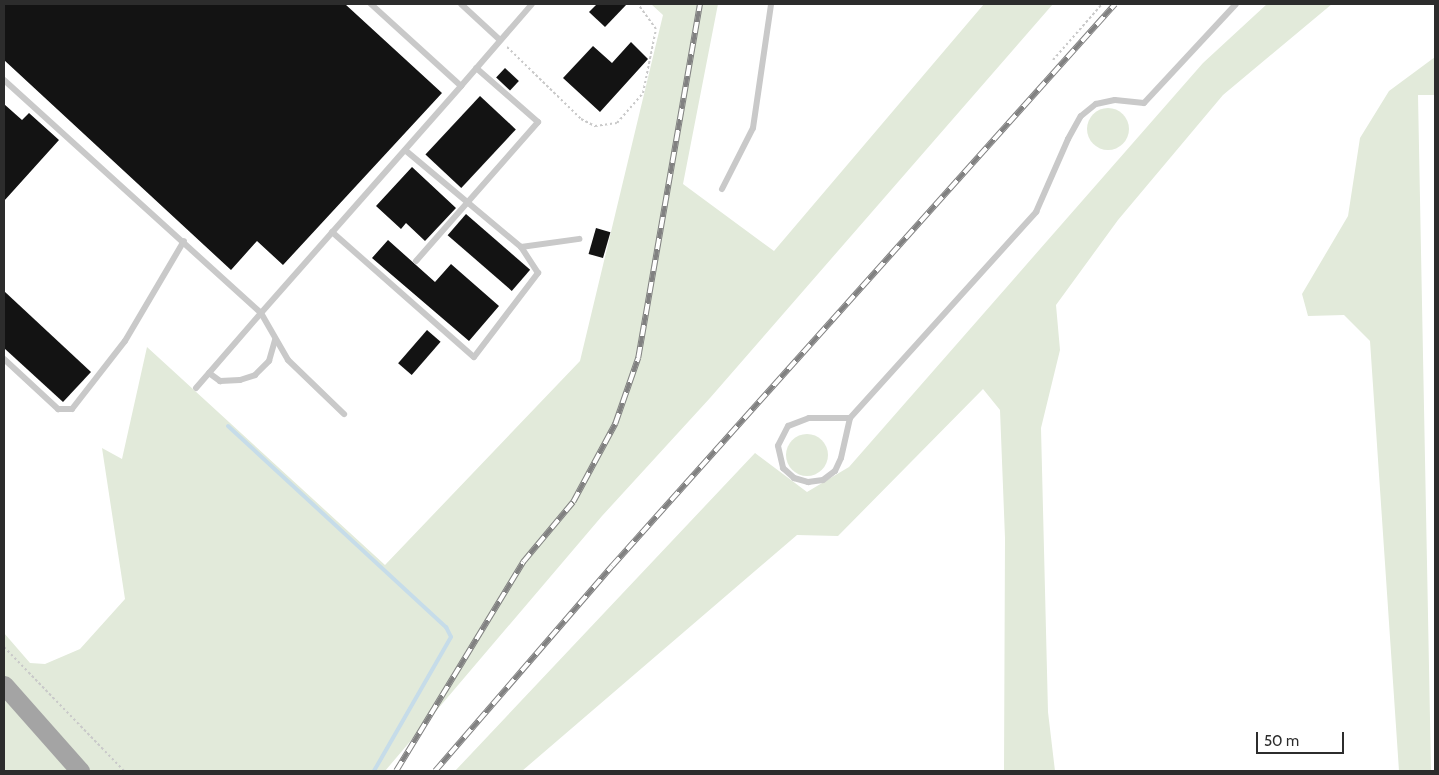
<!DOCTYPE html>
<html>
<head>
<meta charset="utf-8">
<style>
	body { margin:0 }
	#map { position:relative; width:1439px; height:775px; overflow:hidden; background:#fff; font-family:Cabin,sans-serif }
	div>[style] { position:absolute }
	.green>* { inset:0; background:#e2eada }
	.round { border-radius:50% }
	.stream>* { height:4px; margin:-2px; padding:0 2px; transform-origin:2px; border-radius:2px; background:#c6dce9 }
	.building>* { inset:0; background:#131313; transform-origin:0 0 }
	.path>* { height:2px; margin-top:-1px; transform-origin:0; background:repeating-linear-gradient(90deg,#c9c9c9 0 2.5px,transparent 0 5px) }
	.service>* { height:6px; margin:-3px; padding:0 3px; transform-origin:3px; border-radius:3px; background:#c9c9c9 }
	.primary>* { height:19px; margin:-9.5px; padding:0 9.5px; transform-origin:9.5px; border-radius:9.5px; background:#a4a4a4 }
	.rail>* { height:5.5px; margin-top:-2.75px; transform-origin:0; background:repeating-linear-gradient(90deg,#fff 0 11px,#818181 0 22px); box-sizing:border-box; border-block:1px solid #818181 }
	span { translate:-50% -50%; white-space:nowrap; text-align:center; line-height:1.15; -webkit-text-stroke:5px #fff; paint-order:stroke }
	.frame { position:absolute; inset:0; border:5px solid #2c2c2c; pointer-events:none }
	.scale { position:absolute; left:1256px; top:732px; width:88px; height:22px; box-sizing:border-box; border:2px solid #2c2c2c; border-top:0; padding-left:6px; font-size:15px; line-height:18px; white-space:nowrap; color:#2c2c2c; -webkit-text-stroke:4px #fff; paint-order:stroke }
</style>
</head>
<body>
<div id="map">
	<div class="green">
		<div style="clip-path:polygon(651px 4px,718px 4px,683px 184px,774px 251px,984px 4px,1053px 4px,710px 398px,602px 516px,385px 771px,4px 771px,4px 633px,30px 663px,45px 664px,80px 649px,125px 599px,102px 448px,122px 459px,147px 347px,385px 565px,580px 361px,663px 15px)"></div>
		<div style="clip-path:polygon(1267px 4px,1332px 4px,1223px 95px,1118px 220px,1056px 305px,1060px 350px,1041px 428px,1048px 712px,1055px 771px,1004px 771px,1005px 538px,1000px 410px,983px 389px,838px 536px,797px 535px,522px 771px,455px 771px,755px 453px,807px 492px,849px 467px,1203px 63px)"></div>
		<div style="clip-path:polygon(1435px 57px,1435px 95px,1418px 95px,1431px 771px,1399px 771px,1370px 341px,1344px 315px,1308px 316px,1302px 294px,1348px 216px,1360px 138px,1389px 91px)"></div>
		<div class="round" style="left:1087px;top:108px;width:42px;height:42px"></div>
		<div class="round" style="left:786px;top:434px;width:42px;height:42px"></div>
	</div>
	<div class="stream">
		<div style="left:228px;top:426px;width:297px;rotate:42.7deg"></div>
		<div style="left:446px;top:627px;width:11px;rotate:63deg"></div>
		<div style="left:451px;top:637px;width:155px;rotate:119.9deg"></div>
	</div>
	<div class="building">
		<div style="clip-path:polygon(4px 4px,345px 4px,442px 93px,283px 265px,257px 241px,231px 270px,4px 60px)"></div>
		<div style="clip-path:polygon(597px 4px,627px 4px,605px 27px,589px 12px)"></div>
		<div style="clip-path:polygon(631px 42px,648px 59px,600px 112px,563px 78px,593px 46px,612px 63px)"></div>
		<div style="left:505px;top:68px;width:19px;height:13px;rotate:43deg"></div>
		<div style="left:480px;top:96px;width:49px;height:80px;rotate:43deg"></div>
		<div style="clip-path:polygon(4px 104px,22px 120px,29px 113px,59px 140px,4px 201px)"></div>
		<div style="clip-path:polygon(412px 167px,456px 208px,425px 241px,406px 223px,401px 229px,376px 206px)"></div>
		<div style="left:466px;top:214px;width:85px;height:28px;rotate:41deg"></div>
		<div style="left:596px;top:228px;width:15px;height:27px;rotate:16deg"></div>
		<div style="clip-path:polygon(388px 240px,435px 282px,451px 264px,499px 306px,469px 341px,372px 258px)"></div>
		<div style="clip-path:polygon(4px 291px,91px 372px,63px 402px,4px 348px)"></div>
		<div style="left:427px;top:330px;width:18px;height:44px;rotate:41deg"></div>
	</div>
	<div class="path">
		<div style="left:507px;top:47px;width:103px;rotate:44.2deg"></div>
		<div style="left:581px;top:119px;width:16px;rotate:27deg"></div>
		<div style="left:595px;top:126px;width:22px;rotate:-8deg"></div>
		<div style="left:617px;top:123px;width:40px;rotate:-49deg"></div>
		<div style="left:643px;top:93px;width:65px;rotate:-78.5deg"></div>
		<div style="left:656px;top:29px;width:31px;rotate:-126deg"></div>
		<div style="left:1053px;top:60px;width:74px;rotate:-48.8deg"></div>
		<div style="left:4px;top:647px;width:173px;rotate:45.9deg"></div>
	</div>
	<div class="service">
		<div style="left:461px;top:4px;width:53px;rotate:42.7deg"></div>
		<div style="left:4px;top:80px;width:347px;rotate:42.2deg"></div>
		<div style="left:261px;top:313px;width:303px;rotate:-48.6deg"></div>
		<div style="left:461px;top:86px;width:122px;rotate:-137.7deg"></div>
		<div style="left:461px;top:86px;width:108px;rotate:-49.1deg"></div>
		<div style="left:722px;top:189px;width:68px;rotate:-63.1deg"></div>
		<div style="left:753px;top:128px;width:125px;rotate:-81.7deg"></div>
		<div style="left:332px;top:232px;width:189px;rotate:41.4deg"></div>
		<div style="left:474px;top:357px;width:106px;rotate:-52.7deg"></div>
		<div style="left:538px;top:273px;width:31px;rotate:-123deg"></div>
		<div style="left:521px;top:247px;width:151px;rotate:-140.1deg"></div>
		<div style="left:521px;top:247px;width:59px;rotate:-7.9deg"></div>
		<div style="left:416px;top:261px;width:185px;rotate:-48.7deg"></div>
		<div style="left:538px;top:122px;width:82px;rotate:-138.9deg"></div>
		<div style="left:4px;top:359px;width:74px;rotate:42.8deg"></div>
		<div style="left:58px;top:409px;width:14px"></div>
		<div style="left:72px;top:409px;width:86px;rotate:-52.1deg"></div>
		<div style="left:125px;top:341px;width:116px;rotate:-59.5deg"></div>
		<div style="left:209px;top:373px;width:14px;rotate:36deg"></div>
		<div style="left:220px;top:381px;width:20px;rotate:-3deg"></div>
		<div style="left:240px;top:380px;width:16px;rotate:-18deg"></div>
		<div style="left:255px;top:375px;width:20px;rotate:-45deg"></div>
		<div style="left:269px;top:361px;width:22px;rotate:-74deg"></div>
		<div style="left:196px;top:388px;width:99px;rotate:-49.1deg"></div>
		<div style="left:261px;top:313px;width:54px;rotate:60.1deg"></div>
		<div style="left:288px;top:360px;width:78px;rotate:44deg"></div>
		<div style="left:850px;top:418px;width:41px;rotate:180deg"></div>
		<div style="left:809px;top:418px;width:22px;rotate:159deg"></div>
		<div style="left:788px;top:426px;width:22px;rotate:117deg"></div>
		<div style="left:778px;top:446px;width:23px;rotate:77deg"></div>
		<div style="left:783px;top:468px;width:15px;rotate:42deg"></div>
		<div style="left:794px;top:478px;width:15px;rotate:16deg"></div>
		<div style="left:808px;top:482px;width:15px;rotate:-8deg"></div>
		<div style="left:823px;top:480px;width:15px;rotate:-37deg"></div>
		<div style="left:835px;top:471px;width:14px;rotate:-65deg"></div>
		<div style="left:841px;top:458px;width:41px;rotate:-77.3deg"></div>
		<div style="left:850px;top:418px;width:278px;rotate:-47.9deg"></div>
		<div style="left:1036px;top:212px;width:80px;rotate:-66.3deg"></div>
		<div style="left:1068px;top:139px;width:26px;rotate:-61deg"></div>
		<div style="left:1081px;top:116px;width:19px;rotate:-39deg"></div>
		<div style="left:1096px;top:104px;width:19px;rotate:-12deg"></div>
		<div style="left:1115px;top:100px;width:29px;rotate:6deg"></div>
		<div style="left:1144px;top:103px;width:135px;rotate:-47.1deg"></div>
	</div>
	<div class="primary">
		<div style="left:4px;top:685px;width:115px;rotate:48.5deg"></div>
	</div>
	<div class="rail">
		<div style="left:396px;top:771px;width:245px;rotate:-58.7deg"></div>
		<div style="left:523px;top:562px;width:78px;rotate:-50.2deg"></div>
		<div style="left:573px;top:502px;width:89px;rotate:-61.7deg"></div>
		<div style="left:615px;top:424px;width:70px;rotate:-70.8deg"></div>
		<div style="left:638px;top:358px;width:359px;rotate:-80.1deg"></div>
		<div style="left:435px;top:771px;width:271px;rotate:-49.2deg"></div>
		<div style="left:612px;top:566px;width:754px;rotate:-48.17deg"></div>
	</div>
	<div class="frame"></div>
	<div class="scale">50 m</div>
</div>
</body>
</html>
